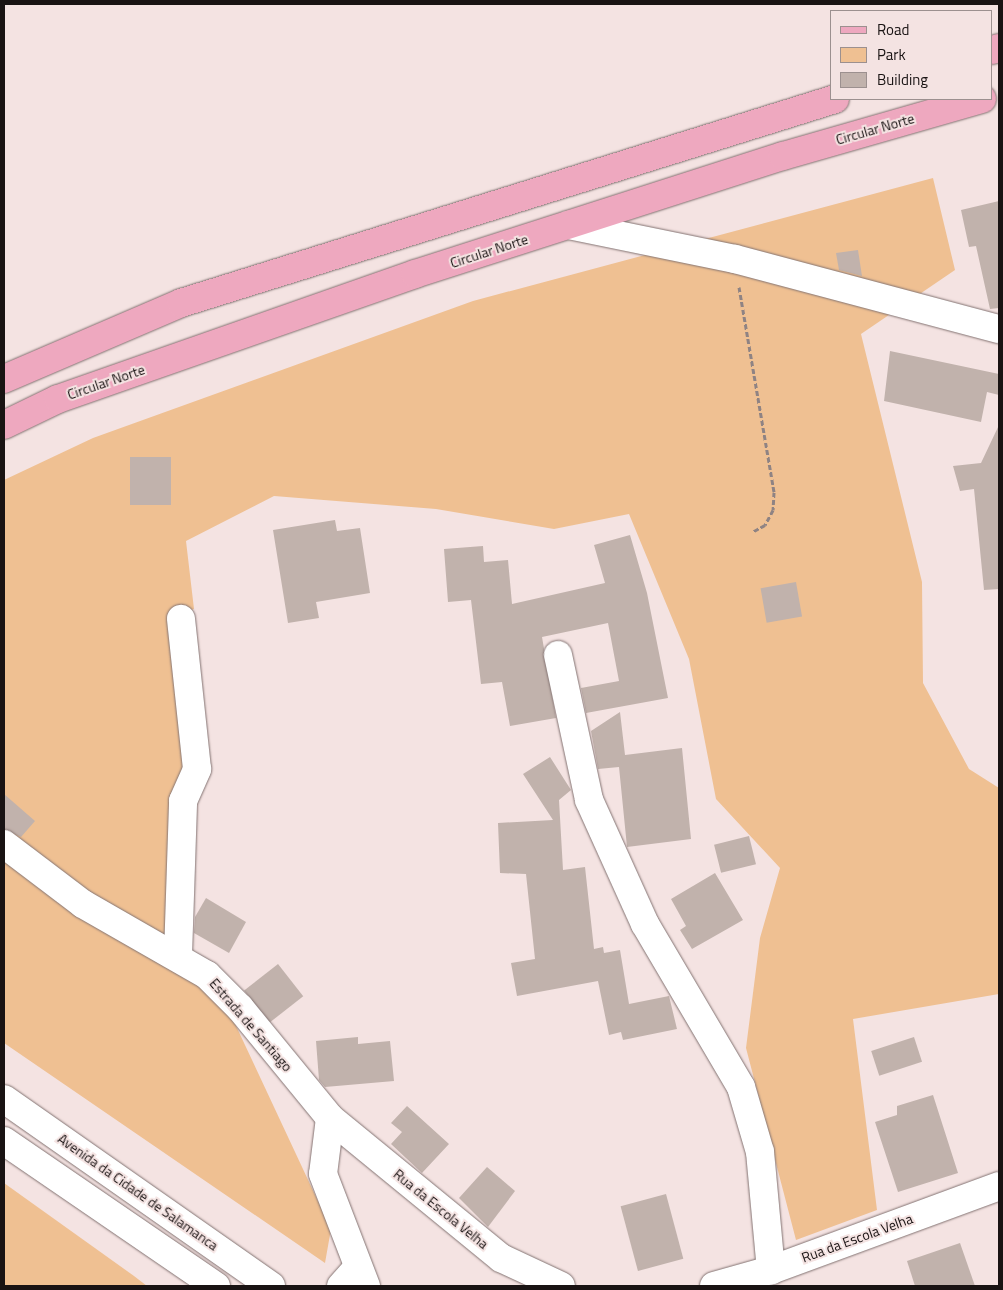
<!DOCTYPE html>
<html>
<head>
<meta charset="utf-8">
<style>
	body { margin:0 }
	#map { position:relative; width:1003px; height:1290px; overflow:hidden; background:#f4e3e2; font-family:"Titillium Web",sans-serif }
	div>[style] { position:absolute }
	.green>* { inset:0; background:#efc092 }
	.building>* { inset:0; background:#c1b2ac; transform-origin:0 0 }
	.path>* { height:3px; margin-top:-1.5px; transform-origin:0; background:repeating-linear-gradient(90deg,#8f8383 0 5px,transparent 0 7.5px) }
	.roads { filter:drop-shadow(0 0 1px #837372) drop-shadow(0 0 1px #837372) }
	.minor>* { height:28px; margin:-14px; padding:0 14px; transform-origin:14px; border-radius:14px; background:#fff }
	.major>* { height:28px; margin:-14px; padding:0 14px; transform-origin:14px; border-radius:14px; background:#eea8bf }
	span { translate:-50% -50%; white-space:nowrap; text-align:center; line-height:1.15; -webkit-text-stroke:4px #f4e3e2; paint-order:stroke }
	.street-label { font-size:14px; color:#191313 }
	.frame { position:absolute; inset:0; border:5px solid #191313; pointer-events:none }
	.legend { position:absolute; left:830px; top:10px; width:162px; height:90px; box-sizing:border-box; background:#f4e3e2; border:1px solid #9c908f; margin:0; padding:6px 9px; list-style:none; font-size:15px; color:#191313 }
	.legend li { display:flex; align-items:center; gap:10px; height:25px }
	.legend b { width:25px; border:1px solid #9c908f }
</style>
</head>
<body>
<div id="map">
	<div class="green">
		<div style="clip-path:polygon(933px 178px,955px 270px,861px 334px,922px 582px,923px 683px,969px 769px,999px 788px,999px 994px,853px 1019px,877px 1210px,796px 1240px,746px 1048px,760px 938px,780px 868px,716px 799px,689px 659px,629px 514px,554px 529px,436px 509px,274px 496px,186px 541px,194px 609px,168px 618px,187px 766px,170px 959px,230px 1013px,331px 1229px,325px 1263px,4px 1043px,4px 480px,93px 438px,473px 301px)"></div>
		<div style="clip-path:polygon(4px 1183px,134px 1276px,147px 1286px,4px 1286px)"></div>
	</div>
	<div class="building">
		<div style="clip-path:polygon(999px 201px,999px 308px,990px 309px,976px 246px,969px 247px,961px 210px)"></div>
		<div style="clip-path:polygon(858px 250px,862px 276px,839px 270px,836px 253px)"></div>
		<div style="clip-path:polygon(890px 351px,999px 374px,999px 395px,987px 392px,981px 422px,884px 401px)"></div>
		<div style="clip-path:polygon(999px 425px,999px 589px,984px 590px,974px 489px,960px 491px,953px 466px,981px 463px)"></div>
		<div style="left:130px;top:457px;width:41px;height:48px"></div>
		<div style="clip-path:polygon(335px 520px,337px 531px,360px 528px,370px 593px,316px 602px,319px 618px,288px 623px,273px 530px)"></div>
		<div style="clip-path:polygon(630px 535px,647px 593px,668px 698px,586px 713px,581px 688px,619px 681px,608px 623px,542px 637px,556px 718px,510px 726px,502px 682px,481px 684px,471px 600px,448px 602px,444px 549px,483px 546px,484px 562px,508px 560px,512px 604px,605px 583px,594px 545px)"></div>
		<div style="left:796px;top:582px;width:35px;height:36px;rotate:80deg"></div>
		<div style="clip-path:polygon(620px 712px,625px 755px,682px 748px,691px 839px,627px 847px,619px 767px,598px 769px,591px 731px)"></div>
		<div style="clip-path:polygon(550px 757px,571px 790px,559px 800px,563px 870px,585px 867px,594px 949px,603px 947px,604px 953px,620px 950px,629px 1004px,669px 996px,677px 1029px,623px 1040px,621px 1032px,609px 1035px,598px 981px,517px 996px,511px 963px,535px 959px,526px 874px,500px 873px,498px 823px,553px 820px,523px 774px)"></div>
		<div style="clip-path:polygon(4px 794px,35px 821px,21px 837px,4px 829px)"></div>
		<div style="left:749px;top:836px;width:29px;height:36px;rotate:76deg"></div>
		<div style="clip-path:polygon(715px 873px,743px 920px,692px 949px,680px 930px,686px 926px,671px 899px)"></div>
		<div style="clip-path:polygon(206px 898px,246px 922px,229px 953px,194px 933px,195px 917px)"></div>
		<div style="left:278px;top:964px;width:41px;height:43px;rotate:52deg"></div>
		<div style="clip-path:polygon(358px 1037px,358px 1044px,390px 1041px,394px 1081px,325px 1087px,319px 1080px,316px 1041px)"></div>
		<div style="left:914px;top:1037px;width:26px;height:45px;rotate:72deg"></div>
		<div style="clip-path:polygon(933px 1095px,958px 1173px,898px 1192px,875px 1122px,897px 1115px,897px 1106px)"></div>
		<div style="clip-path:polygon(407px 1106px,449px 1144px,422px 1173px,391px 1144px,402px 1132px,391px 1123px)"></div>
		<div style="clip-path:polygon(487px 1167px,515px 1191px,488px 1227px,459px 1198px)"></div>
		<div style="left:666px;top:1194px;width:67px;height:47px;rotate:75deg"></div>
		<div style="clip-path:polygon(960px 1243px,975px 1286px,915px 1286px,907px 1261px)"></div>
	</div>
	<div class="path">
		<div style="left:739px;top:287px;width:208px;rotate:80.3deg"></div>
		<div style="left:774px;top:492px;width:18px;rotate:93deg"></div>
		<div style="left:773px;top:510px;width:17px;rotate:118deg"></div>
		<div style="left:765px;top:525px;width:13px;rotate:151deg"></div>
	</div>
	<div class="roads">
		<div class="minor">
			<div style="left:569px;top:225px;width:169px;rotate:11.6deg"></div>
			<div style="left:735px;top:259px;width:273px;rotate:14.9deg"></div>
			<div style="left:558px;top:655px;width:148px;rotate:77.9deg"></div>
			<div style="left:589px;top:800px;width:136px;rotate:65.7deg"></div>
			<div style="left:645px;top:924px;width:189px;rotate:59.5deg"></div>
			<div style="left:741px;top:1087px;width:68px;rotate:73.7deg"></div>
			<div style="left:760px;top:1152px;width:119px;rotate:84.7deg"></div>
			<div style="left:4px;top:844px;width:99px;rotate:37.2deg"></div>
			<div style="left:83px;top:904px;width:143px;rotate:29.8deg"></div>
			<div style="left:207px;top:975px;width:47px;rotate:45deg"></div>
			<div style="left:240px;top:1008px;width:142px;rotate:50.7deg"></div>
			<div style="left:330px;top:1118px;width:221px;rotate:39.3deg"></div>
			<div style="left:501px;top:1258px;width:66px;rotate:25deg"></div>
			<div style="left:178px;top:955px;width:154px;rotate:-88.1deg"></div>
			<div style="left:183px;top:801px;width:35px;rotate:-66deg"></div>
			<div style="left:197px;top:769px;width:151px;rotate:-96.1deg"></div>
			<div style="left:4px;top:1099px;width:326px;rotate:35deg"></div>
			<div style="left:330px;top:1118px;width:56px;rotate:97.1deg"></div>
			<div style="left:323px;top:1174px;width:120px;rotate:69deg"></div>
			<div style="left:4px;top:1141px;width:257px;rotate:34.4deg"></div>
			<div style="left:341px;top:1286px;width:25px;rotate:-48deg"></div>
			<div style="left:714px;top:1286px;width:59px;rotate:-15.7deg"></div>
			<div style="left:771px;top:1270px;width:243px;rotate:-20.2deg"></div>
		</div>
		<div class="major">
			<div style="left:992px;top:50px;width:7px;rotate:-16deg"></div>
			<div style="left:4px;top:379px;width:193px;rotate:-23.2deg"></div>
			<div style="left:181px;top:303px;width:685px;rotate:-17.32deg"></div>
			<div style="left:4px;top:425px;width:60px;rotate:-25.7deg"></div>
			<div style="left:58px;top:399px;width:378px;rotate:-19.3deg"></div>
			<div style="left:415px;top:274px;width:386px;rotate:-17.8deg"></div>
			<div style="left:783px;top:156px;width:207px;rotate:-16deg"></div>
		</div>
	</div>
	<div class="street-label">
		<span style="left:875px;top:129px;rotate:-16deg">Circular Norte</span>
		<span style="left:489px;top:251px;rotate:-18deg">Circular Norte</span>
		<span style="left:106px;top:382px;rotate:-19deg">Circular Norte</span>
		<span style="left:251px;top:1025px;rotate:49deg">Estrada de Santiago</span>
		<span style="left:138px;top:1192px;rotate:35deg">Avenida da Cidade de Salamanca</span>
		<span style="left:441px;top:1209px;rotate:39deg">Rua da Escola Velha</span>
		<span style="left:857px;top:1238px;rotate:-20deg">Rua da Escola Velha</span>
	</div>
	<div class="frame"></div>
	<ul class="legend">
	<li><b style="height:6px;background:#eea8bf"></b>Road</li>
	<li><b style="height:14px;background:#efc092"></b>Park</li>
	<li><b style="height:14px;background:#c1b2ac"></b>Building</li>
	</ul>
</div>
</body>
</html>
